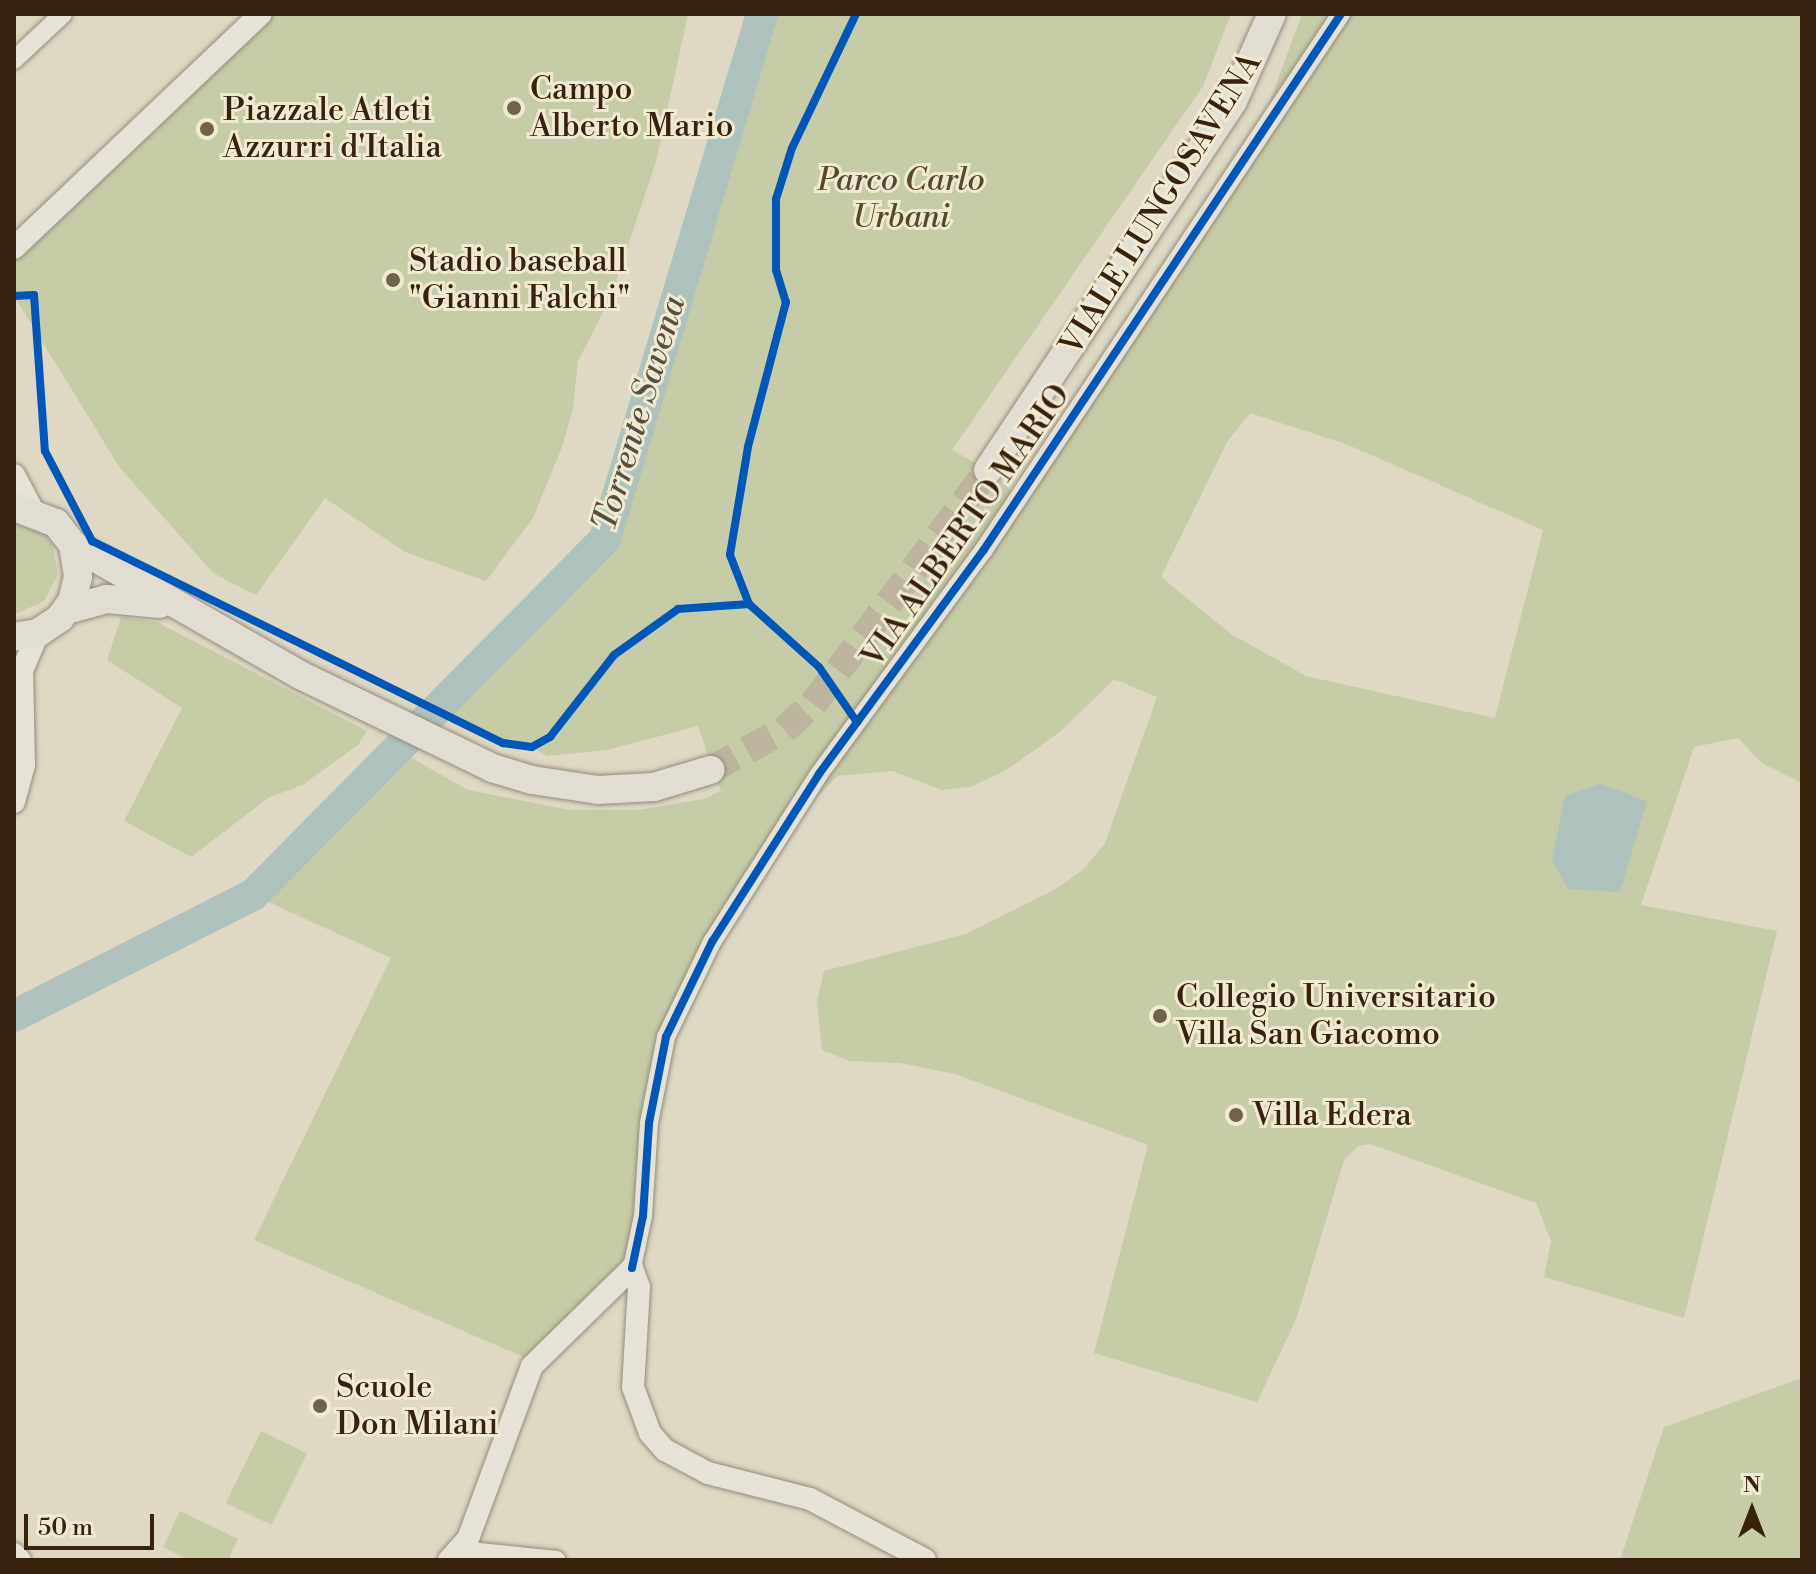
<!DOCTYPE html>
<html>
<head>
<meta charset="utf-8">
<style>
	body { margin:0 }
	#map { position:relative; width:1816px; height:1574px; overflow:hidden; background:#ded8c4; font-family:"Libre Bodoni",serif }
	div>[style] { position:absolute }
	.green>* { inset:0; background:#c7cca8; transform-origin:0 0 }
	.water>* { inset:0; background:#b0c2be }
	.river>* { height:32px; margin:-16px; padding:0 16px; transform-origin:16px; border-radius:16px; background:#b0c2be }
	.primary-tunnel>* { height:28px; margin-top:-14px; transform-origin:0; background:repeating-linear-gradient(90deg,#bdb49f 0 28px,transparent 0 42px) }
	.roads { filter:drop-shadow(0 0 2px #938d7f) drop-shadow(0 0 2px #938d7f) }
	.minor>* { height:18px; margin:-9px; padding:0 9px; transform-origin:9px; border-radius:9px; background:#e6e2d8 }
	.tertiary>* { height:22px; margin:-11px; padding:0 11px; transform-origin:11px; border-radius:11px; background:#e6e2d8 }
	.primary>* { height:28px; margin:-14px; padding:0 14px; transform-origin:14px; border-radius:14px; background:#e1ddd2 }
	.cycleway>* { height:8px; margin:-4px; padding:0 4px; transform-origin:4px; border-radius:4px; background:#0057b8 }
	.dots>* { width:22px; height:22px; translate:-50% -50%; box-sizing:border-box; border:4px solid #f1ead2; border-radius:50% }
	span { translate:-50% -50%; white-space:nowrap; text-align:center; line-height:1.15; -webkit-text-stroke:6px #f1ead2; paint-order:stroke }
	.poi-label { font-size:32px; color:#37220d }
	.left { translate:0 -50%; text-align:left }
	.park-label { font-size:32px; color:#564a2e; font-style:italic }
	.street-label { font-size:32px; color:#37220d }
	.water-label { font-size:34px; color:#564f41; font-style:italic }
	.frame { position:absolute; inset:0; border:16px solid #37220d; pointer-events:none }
	.north { position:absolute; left:1712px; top:1470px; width:80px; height:80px; -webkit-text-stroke:6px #f1ead2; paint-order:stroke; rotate:0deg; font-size:22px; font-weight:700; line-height:32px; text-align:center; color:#37220d }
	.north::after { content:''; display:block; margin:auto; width:28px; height:36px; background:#37220d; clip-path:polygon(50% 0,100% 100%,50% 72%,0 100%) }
	.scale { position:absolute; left:24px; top:1514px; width:130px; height:36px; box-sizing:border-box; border:4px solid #37220d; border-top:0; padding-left:10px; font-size:24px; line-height:28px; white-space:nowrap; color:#37220d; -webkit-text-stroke:6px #f1ead2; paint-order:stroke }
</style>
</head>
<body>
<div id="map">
	<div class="green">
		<div style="clip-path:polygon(254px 14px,688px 14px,656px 162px,611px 297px,578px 361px,573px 409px,562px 447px,533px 518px,486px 581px,405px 552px,325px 498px,256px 595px,213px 573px,120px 468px,14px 296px,14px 244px)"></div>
		<div style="clip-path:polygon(evenodd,762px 14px,1231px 14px,1203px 86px,952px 450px,988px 470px,1019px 497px,1254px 145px,1302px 14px,1802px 14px,1802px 783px,1762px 763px,1738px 738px,1694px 747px,1641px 905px,1777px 931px,1684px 1318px,1544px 1277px,1551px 1241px,1536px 1203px,1370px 1144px,1358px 1146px,1344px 1160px,1297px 1317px,1257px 1402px,1094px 1353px,1148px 1145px,955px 1074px,900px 1063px,849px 1061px,822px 1050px,817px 1002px,824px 971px,966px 934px,1056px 889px,1084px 869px,1105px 843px,1157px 697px,1114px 679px,1061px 731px,1005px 771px,970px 787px,942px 790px,892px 771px,837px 776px,774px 843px,666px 1037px,643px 1248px,528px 1359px,254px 1240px,391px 958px,253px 895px,399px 751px,468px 790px,570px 810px,638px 810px,703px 799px,721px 791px,698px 726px,607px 750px,547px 756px,532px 747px,503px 743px,435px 711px,605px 539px,762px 14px,1250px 413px,1346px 444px,1543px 530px,1495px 718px,1306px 676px,1231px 634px,1161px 577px,1227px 442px,1250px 413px)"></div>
		<div style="clip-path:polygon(14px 521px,41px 531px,52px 543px,58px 574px,44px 601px,16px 614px)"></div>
		<div style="clip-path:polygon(121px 617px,157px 622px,367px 731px,358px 745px,302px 785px,268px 798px,191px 857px,124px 821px,182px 708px,107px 660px)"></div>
		<div style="clip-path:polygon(1802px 1378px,1802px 1560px,1620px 1560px,1664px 1427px)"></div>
		<div style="left:261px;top:1431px;width:51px;height:80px;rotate:26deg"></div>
		<div style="clip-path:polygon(180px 1511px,238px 1539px,228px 1560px,189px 1560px,163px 1547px)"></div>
	</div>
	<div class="water">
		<div style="clip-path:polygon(1600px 784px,1647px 801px,1620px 892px,1568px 889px,1552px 861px,1565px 796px)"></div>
	</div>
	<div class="river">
		<div style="left:14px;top:1016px;width:268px;rotate:-26.9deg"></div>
		<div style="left:253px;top:895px;width:501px;rotate:-45.32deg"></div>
		<div style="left:605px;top:539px;width:548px;rotate:-73.35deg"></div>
	</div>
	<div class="primary-tunnel">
		<div style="left:710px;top:770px;width:84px;rotate:-28.4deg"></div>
		<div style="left:784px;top:730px;width:39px;rotate:-42deg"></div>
		<div style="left:813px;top:704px;width:292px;rotate:-53.2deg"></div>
	</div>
	<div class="roads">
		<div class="minor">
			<div style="left:14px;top:60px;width:67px;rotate:-43.2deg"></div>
			<div style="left:632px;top:1268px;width:53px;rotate:-78.1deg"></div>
			<div style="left:643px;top:1216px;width:93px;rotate:-86.3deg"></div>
			<div style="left:649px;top:1123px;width:88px;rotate:-78.8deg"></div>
			<div style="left:666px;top:1037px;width:106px;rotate:-64.2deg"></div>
			<div style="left:712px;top:942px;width:199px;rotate:-57.5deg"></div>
			<div style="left:819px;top:774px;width:277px;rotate:-53.7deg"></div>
			<div style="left:983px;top:551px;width:645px;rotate:-56.31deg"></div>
			<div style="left:460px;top:1550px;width:97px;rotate:5.9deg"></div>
		</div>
		<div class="tertiary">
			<div style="left:14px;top:248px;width:340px;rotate:-43.5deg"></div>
			<div style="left:14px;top:475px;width:38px;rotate:62deg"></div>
			<div style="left:14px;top:802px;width:39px;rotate:-75deg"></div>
			<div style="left:24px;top:764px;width:93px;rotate:-91.2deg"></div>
			<div style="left:22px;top:671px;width:41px;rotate:-67.2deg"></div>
			<div style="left:14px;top:1554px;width:8px;rotate:45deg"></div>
			<div style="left:449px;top:1560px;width:28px;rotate:-48deg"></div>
			<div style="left:468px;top:1539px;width:184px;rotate:-69.7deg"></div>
			<div style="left:532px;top:1366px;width:140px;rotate:-44.4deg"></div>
			<div style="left:632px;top:1268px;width:20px;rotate:70deg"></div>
			<div style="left:639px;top:1287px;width:100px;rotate:93.4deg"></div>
			<div style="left:633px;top:1387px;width:49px;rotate:69.7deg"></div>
			<div style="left:650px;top:1433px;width:23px;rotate:49deg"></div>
			<div style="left:665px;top:1450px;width:49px;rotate:28.1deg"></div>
			<div style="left:708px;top:1473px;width:105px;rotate:14.3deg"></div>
			<div style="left:810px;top:1499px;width:130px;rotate:27.9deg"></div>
		</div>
		<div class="primary">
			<div style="left:988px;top:470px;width:443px;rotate:-56.4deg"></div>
			<div style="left:1233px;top:101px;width:95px;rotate:-65.9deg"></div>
			<div style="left:14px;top:507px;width:45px;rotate:20.9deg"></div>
			<div style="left:56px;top:523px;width:28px;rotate:52deg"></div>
			<div style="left:73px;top:545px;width:32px;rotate:81deg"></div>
			<div style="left:78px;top:577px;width:25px;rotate:104deg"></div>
			<div style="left:72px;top:601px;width:21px;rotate:125deg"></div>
			<div style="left:60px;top:618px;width:27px;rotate:146deg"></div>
			<div style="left:38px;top:633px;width:24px;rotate:171deg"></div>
			<div style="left:73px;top:545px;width:262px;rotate:29.8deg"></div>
			<div style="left:300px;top:675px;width:213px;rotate:25.8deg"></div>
			<div style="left:492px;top:768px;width:42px;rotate:16.7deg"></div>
			<div style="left:532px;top:780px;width:67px;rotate:8.6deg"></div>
			<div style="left:598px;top:790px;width:56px;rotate:-3.1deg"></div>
			<div style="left:654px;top:787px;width:59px;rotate:-16.9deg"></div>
			<div style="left:67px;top:610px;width:41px;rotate:-15.4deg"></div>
			<div style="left:107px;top:599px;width:53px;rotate:5.4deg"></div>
		</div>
	</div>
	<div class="cycleway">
		<div style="left:856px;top:14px;width:148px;rotate:115.5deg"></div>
		<div style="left:792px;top:148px;width:53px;rotate:107.4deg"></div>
		<div style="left:776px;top:199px;width:71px;rotate:90deg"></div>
		<div style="left:776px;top:270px;width:34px;rotate:73deg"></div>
		<div style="left:786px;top:302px;width:150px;rotate:104.7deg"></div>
		<div style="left:748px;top:447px;width:109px;rotate:99.5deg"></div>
		<div style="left:730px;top:555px;width:53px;rotate:68.8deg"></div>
		<div style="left:749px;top:604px;width:94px;rotate:42deg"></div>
		<div style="left:819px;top:667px;width:67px;rotate:55.4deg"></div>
		<div style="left:14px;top:296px;width:20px;rotate:-3deg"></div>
		<div style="left:34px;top:295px;width:156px;rotate:86deg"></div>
		<div style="left:45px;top:451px;width:102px;rotate:62.4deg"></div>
		<div style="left:92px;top:541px;width:458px;rotate:26.2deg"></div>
		<div style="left:503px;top:743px;width:29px;rotate:8deg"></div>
		<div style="left:532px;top:747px;width:21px;rotate:-29deg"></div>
		<div style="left:550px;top:737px;width:104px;rotate:-52deg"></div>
		<div style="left:614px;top:655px;width:79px;rotate:-35.7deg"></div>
		<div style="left:678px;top:609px;width:71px;rotate:-4deg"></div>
		<div style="left:632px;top:1268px;width:53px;rotate:-78.1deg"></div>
		<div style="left:643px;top:1216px;width:93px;rotate:-86.3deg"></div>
		<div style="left:649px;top:1123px;width:88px;rotate:-78.8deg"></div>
		<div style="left:666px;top:1037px;width:106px;rotate:-64.2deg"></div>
		<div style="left:712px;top:942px;width:199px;rotate:-57.5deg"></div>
		<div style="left:819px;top:774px;width:277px;rotate:-53.7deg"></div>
		<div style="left:983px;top:551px;width:645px;rotate:-56.31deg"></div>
	</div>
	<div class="dots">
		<div style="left:514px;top:108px;background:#71624d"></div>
		<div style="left:207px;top:129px;background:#71624d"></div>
		<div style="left:393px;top:280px;background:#71624d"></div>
		<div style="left:1160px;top:1016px;background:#71624d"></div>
		<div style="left:1236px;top:1115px;background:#71624d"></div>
		<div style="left:320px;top:1406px;background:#71624d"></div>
	</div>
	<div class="poi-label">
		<span class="left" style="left:530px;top:108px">Campo<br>Alberto Mario</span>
		<span class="left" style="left:223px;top:129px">Piazzale Atleti<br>Azzurri d'Italia</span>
		<span class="left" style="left:409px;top:280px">Stadio baseball<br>"Gianni Falchi"</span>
		<span class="left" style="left:1176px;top:1016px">Collegio Universitario<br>Villa San Giacomo</span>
		<span class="left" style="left:1252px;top:1115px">Villa Edera</span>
		<span class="left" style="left:336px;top:1406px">Scuole<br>Don Milani</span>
	</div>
	<div class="park-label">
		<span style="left:901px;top:199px">Parco Carlo<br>Urbani</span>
	</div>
	<div class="street-label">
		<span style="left:1161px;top:204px;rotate:-58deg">VIALE LUNGOSAVENA</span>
		<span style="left:966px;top:526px;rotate:-55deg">VIA ALBERTO MARIO</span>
	</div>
	<div class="water-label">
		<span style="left:640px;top:414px;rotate:-73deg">Torrente Savena</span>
	</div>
	<div class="frame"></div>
	<div class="north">N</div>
	<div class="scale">50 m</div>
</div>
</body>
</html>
